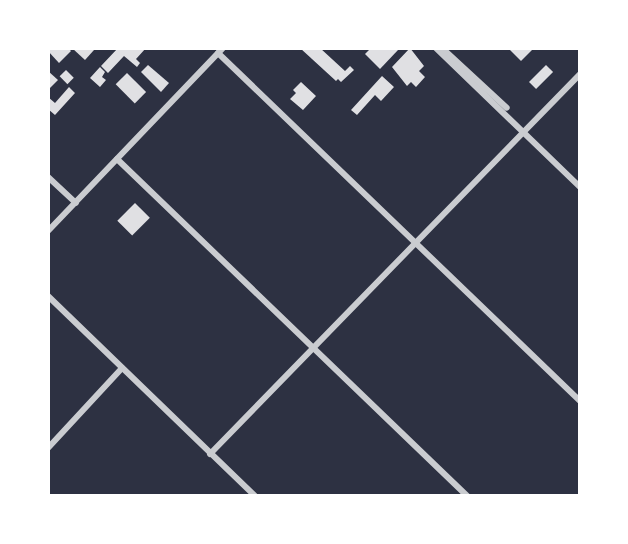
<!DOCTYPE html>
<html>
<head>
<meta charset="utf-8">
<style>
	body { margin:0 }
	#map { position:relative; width:628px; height:544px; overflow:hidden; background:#2d3142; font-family:"Space Grotesk",sans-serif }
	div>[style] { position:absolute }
	.building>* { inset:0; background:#e0e0e3; transform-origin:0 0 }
	.minor>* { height:6px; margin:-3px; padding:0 3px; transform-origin:3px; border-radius:3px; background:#caccd0 }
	span { translate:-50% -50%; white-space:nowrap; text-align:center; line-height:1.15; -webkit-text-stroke:4.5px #fff; paint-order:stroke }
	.frame { position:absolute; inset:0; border:50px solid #fff; pointer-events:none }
</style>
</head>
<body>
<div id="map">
	<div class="building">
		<div style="clip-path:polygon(50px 48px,68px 48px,71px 51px,59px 63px,48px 51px)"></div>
		<div style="clip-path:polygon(72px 48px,91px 48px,94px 50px,85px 60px)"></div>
		<div style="clip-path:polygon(118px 48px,146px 48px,136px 59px,140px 63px,137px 67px,124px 56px,108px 73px,101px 66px)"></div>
		<div style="clip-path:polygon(300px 48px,320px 48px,345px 71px,350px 66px,354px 70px,341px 82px,338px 79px,336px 81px)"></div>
		<div style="clip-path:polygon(371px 48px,396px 48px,398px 50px,380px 69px,365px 54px)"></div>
		<div style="clip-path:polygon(410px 48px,424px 66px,419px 71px,425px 77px,416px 87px,411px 82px,407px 86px,392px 67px)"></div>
		<div style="clip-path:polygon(508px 48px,534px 48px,521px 61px)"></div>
		<div style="clip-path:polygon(148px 65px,169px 83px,161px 92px,141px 72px)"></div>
		<div style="left:546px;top:65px;width:10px;height:24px;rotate:45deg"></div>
		<div style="clip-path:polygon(100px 67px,105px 72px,102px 77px,106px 80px,100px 87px,90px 78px)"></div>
		<div style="left:66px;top:70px;width:11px;height:9px;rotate:45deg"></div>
		<div style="clip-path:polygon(48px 71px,58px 80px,48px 90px)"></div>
		<div style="left:127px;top:73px;width:27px;height:16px;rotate:45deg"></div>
		<div style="clip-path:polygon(382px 76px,394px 87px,381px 101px,375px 95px,357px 115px,351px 110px)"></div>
		<div style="clip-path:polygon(301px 82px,316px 96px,303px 110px,290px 99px,296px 93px,293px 90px)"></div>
		<div style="clip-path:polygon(69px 87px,75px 93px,55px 115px,48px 109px,48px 97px,55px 103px)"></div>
		<div style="left:135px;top:203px;width:21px;height:25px;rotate:45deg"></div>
	</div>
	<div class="minor">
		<div style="left:436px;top:48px;width:200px;rotate:44deg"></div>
		<div style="left:442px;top:48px;width:88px;rotate:42.7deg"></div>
		<div style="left:218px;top:53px;width:502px;rotate:43.87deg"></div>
		<div style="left:117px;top:159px;width:486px;rotate:43.9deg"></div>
		<div style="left:48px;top:177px;width:38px;rotate:43deg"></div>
		<div style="left:48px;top:231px;width:253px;rotate:-46.3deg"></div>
		<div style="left:48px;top:296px;width:288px;rotate:44deg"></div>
		<div style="left:48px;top:448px;width:109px;rotate:-47.2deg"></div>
		<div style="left:210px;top:454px;width:530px;rotate:-45.76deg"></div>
	</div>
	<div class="frame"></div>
</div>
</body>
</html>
